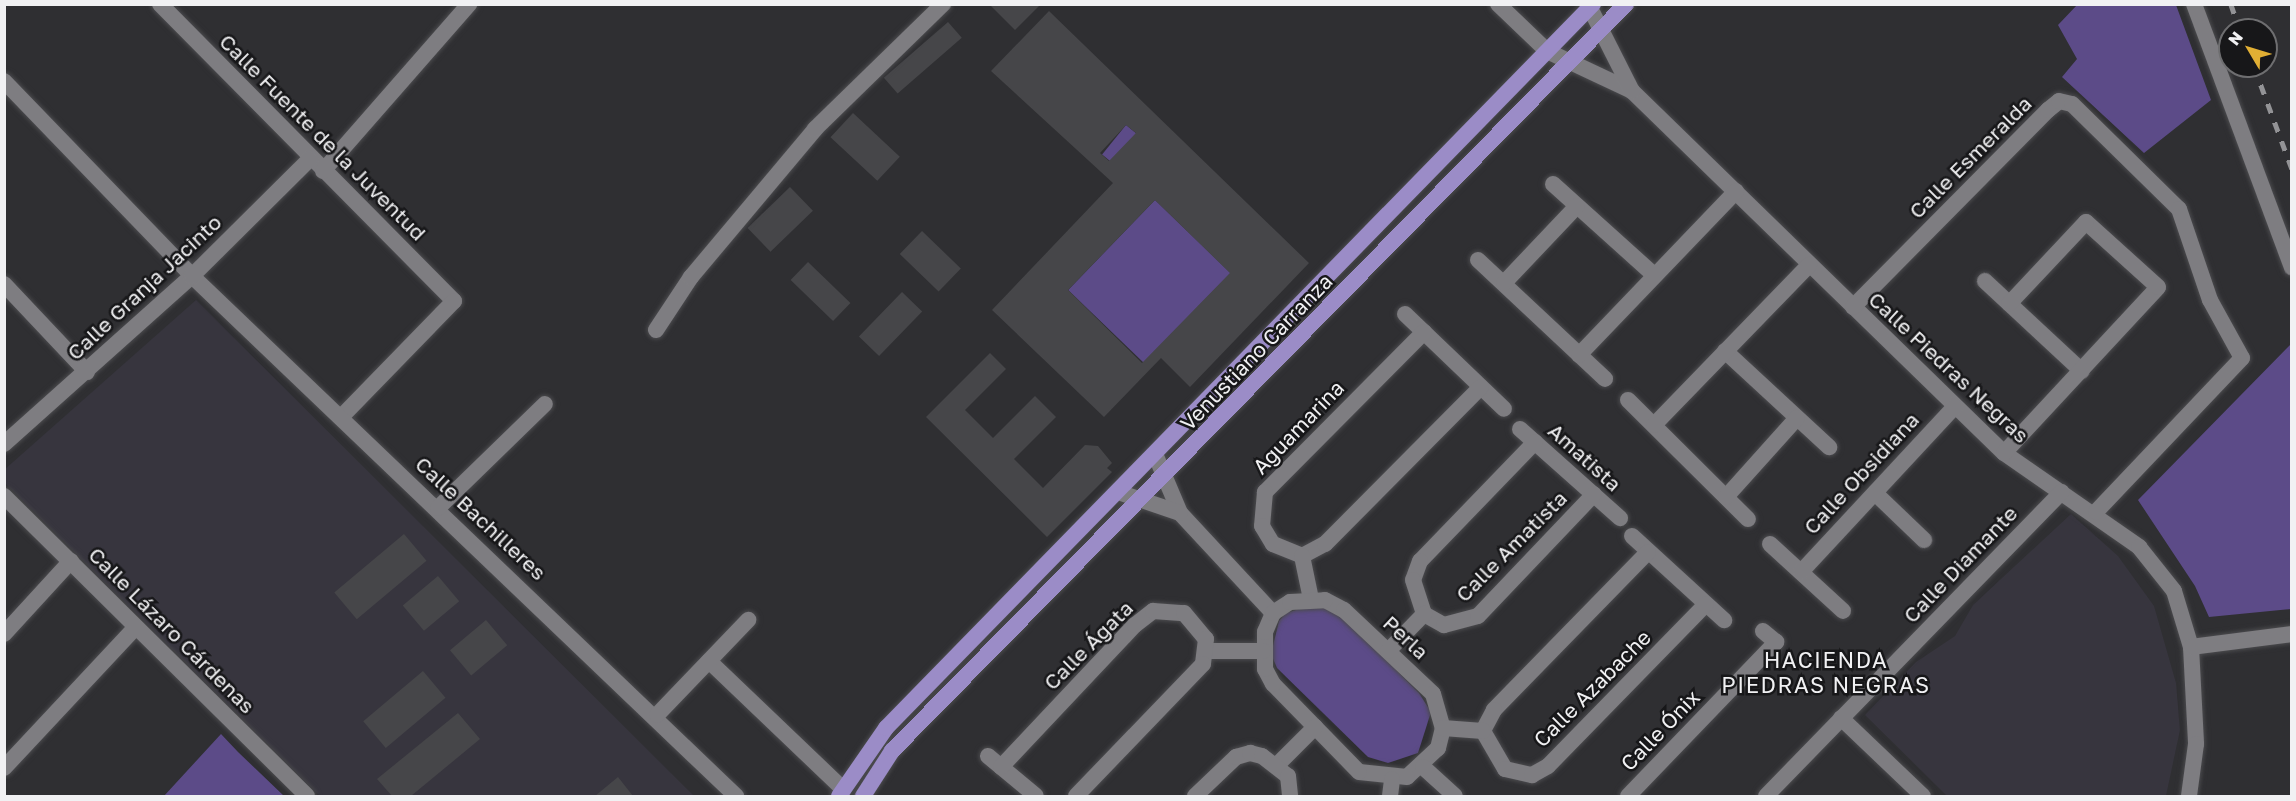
<!DOCTYPE html>
<html>
<head>
<meta charset="utf-8">
<style>
	body { margin:0 }
	#map { position:relative; width:2296px; height:801px; overflow:hidden; background:#2f2f32; font-family:"Golos Text",sans-serif }
	div>[style] { position:absolute }
	.built>* { inset:0; background:#37353e }
	.green>* { inset:0; background:#5c4b88; transform-origin:0 0 }
	.building>* { inset:0; background:#464649; transform-origin:0 0 }
	.roads { filter:drop-shadow(0 0 2px #4b4b4e) drop-shadow(0 0 2px #4b4b4e) }
	.minor>* { height:16px; margin:-8px; padding:0 8px; transform-origin:8px; border-radius:8px; background:#7e7d81 }
	.tertiary>* { height:16px; margin:-8px; padding:0 8px; transform-origin:8px; border-radius:8px; background:#7e7d81 }
	.primary>* { height:16px; margin:-8px; padding:0 8px; transform-origin:8px; border-radius:8px; background:#9b8cc7 }
	.rail>* { height:4.5px; margin-top:-2.25px; transform-origin:0; background:repeating-linear-gradient(90deg,#939396 0 10px,transparent 0 20px) }
	span { translate:-50% -50%; white-space:nowrap; text-align:center; line-height:1.15; -webkit-text-stroke:5px #171719; paint-order:stroke }
	.street-label { font-size:21px; color:#f1f1f3 }
	.neighbourhood-label { font-size:22px; color:#f1f1f3; letter-spacing:1.5px }
	.frame { position:absolute; inset:0; border:6px solid #f1f1f3; pointer-events:none }
	.north { position:absolute; left:2218px; top:18px; width:60px; height:60px; box-sizing:border-box; background:#171719; border:2px solid #6e6e70; border-radius:50%; rotate:308deg; font-size:16px; font-weight:700; line-height:24px; text-align:center; color:#f1f1f3 }
	.north::after { content:''; display:block; margin:auto; width:21px; height:27px; background:#e1af34; clip-path:polygon(50% 0,100% 100%,50% 72%,0 100%) }
</style>
</head>
<body>
<div id="map">
	<div class="built">
		<div style="clip-path:polygon(196px 300px,694px 796px,320px 796px,5px 483px,4px 470px)"></div>
		<div style="clip-path:polygon(2071px 514px,2118px 556px,2154px 606px,2176px 683px,2180px 730px,2166px 796px,1947px 796px,1865px 715px,1916px 662px,1955px 636px,1973px 605px)"></div>
	</div>
	<div class="green">
		<div style="clip-path:polygon(2077px 5px,2176px 5px,2211px 100px,2144px 153px,2062px 77px,2077px 59px,2058px 25px)"></div>
		<div style="left:1126px;top:125px;width:13px;height:38px;rotate:39deg"></div>
		<div style="left:1155px;top:200px;width:105px;height:125px;rotate:44deg"></div>
		<div style="clip-path:polygon(2291px 344px,2291px 609px,2209px 617px,2195px 586px,2138px 500px)"></div>
		<div style="clip-path:polygon(1316px 604px,1339px 613px,1419px 693px,1431px 712px,1418px 753px,1388px 763px,1368px 757px,1277px 668px,1271px 654px,1279px 621px,1286px 613px)"></div>
		<div style="clip-path:polygon(221px 734px,238px 752px,284px 796px,164px 796px)"></div>
	</div>
	<div class="building">
		<div style="clip-path:polygon(989px 4px,1037px 4px,1039px 6px,1015px 30px)"></div>
		<div style="clip-path:polygon(evenodd,1049px 11px,1309px 263px,1190px 387px,1161px 358px,1104px 417px,992px 310px,1113px 183px,991px 71px,1049px 11px,1126px 125px,1136px 133px,1109px 161px,1100px 153px,1126px 125px,1049px 11px,1155px 200px,1230px 273px,1142px 363px,1068px 290px,1155px 200px)"></div>
		<div style="left:948px;top:22px;width:21px;height:85px;rotate:49deg"></div>
		<div style="left:853px;top:113px;width:64px;height:33px;rotate:43deg"></div>
		<div style="left:790px;top:187px;width:33px;height:59px;rotate:46deg"></div>
		<div style="left:922px;top:231px;width:54px;height:32px;rotate:44deg"></div>
		<div style="left:808px;top:262px;width:59px;height:25px;rotate:44deg"></div>
		<div style="left:902px;top:292px;width:28px;height:62px;rotate:44deg"></div>
		<div style="clip-path:polygon(990px 353px,1006px 369px,965px 410px,993px 438px,1035px 396px,1056px 417px,1014px 459px,1043px 488px,1085px 445px,1098px 446px,1112px 463px,1107px 468px,1112px 472px,1047px 537px,926px 417px)"></div>
		<div style="left:404px;top:534px;width:35px;height:91px;rotate:50deg"></div>
		<div style="left:438px;top:576px;width:33px;height:46px;rotate:50deg"></div>
		<div style="left:486px;top:620px;width:33px;height:47px;rotate:50deg"></div>
		<div style="left:423px;top:671px;width:35px;height:78px;rotate:50deg"></div>
		<div style="clip-path:polygon(458px 713px,480px 739px,411px 796px,392px 796px,377px 779px)"></div>
		<div style="clip-path:polygon(618px 777px,633px 796px,595px 796px)"></div>
	</div>
	<div class="roads">
		<div class="minor">
			<div style="left:160px;top:4px;width:418px;rotate:45.3deg"></div>
			<div style="left:454px;top:301px;width:162px;rotate:134.2deg"></div>
			<div style="left:1498px;top:4px;width:68px;rotate:43.8deg"></div>
			<div style="left:1547px;top:51px;width:94px;rotate:25.2deg"></div>
			<div style="left:1632px;top:91px;width:519px;rotate:44.22deg"></div>
			<div style="left:2004px;top:453px;width:165px;rotate:34.8deg"></div>
			<div style="left:2139px;top:547px;width:56px;rotate:51.5deg"></div>
			<div style="left:2174px;top:591px;width:59px;rotate:73.1deg"></div>
			<div style="left:2191px;top:647px;width:97px;rotate:87deg"></div>
			<div style="left:2196px;top:744px;width:52px;rotate:97.7deg"></div>
			<div style="left:2194px;top:4px;width:281px;rotate:69.6deg"></div>
			<div style="left:1590px;top:8px;width:93px;rotate:63.2deg"></div>
			<div style="left:4px;top:81px;width:271px;rotate:46deg"></div>
			<div style="left:192px;top:276px;width:753px;rotate:43.71deg"></div>
			<div style="left:323px;top:171px;width:222px;rotate:-48.8deg"></div>
			<div style="left:1553px;top:184px;width:136px;rotate:42deg"></div>
			<div style="left:1478px;top:260px;width:174px;rotate:43.1deg"></div>
			<div style="left:1985px;top:281px;width:132px;rotate:42.9deg"></div>
			<div style="left:1504px;top:283px;width:106px;rotate:-46.5deg"></div>
			<div style="left:4px;top:284px;width:121px;rotate:46.7deg"></div>
			<div style="left:1853px;top:307px;width:277px;rotate:-45.3deg"></div>
			<div style="left:2048px;top:110px;width:14px;rotate:-39deg"></div>
			<div style="left:2059px;top:101px;width:13px;rotate:13deg"></div>
			<div style="left:2072px;top:104px;width:150px;rotate:44.5deg"></div>
			<div style="left:2179px;top:209px;width:96px;rotate:71.2deg"></div>
			<div style="left:2210px;top:300px;width:66px;rotate:61.1deg"></div>
			<div style="left:2242px;top:358px;width:212px;rotate:133.5deg"></div>
			<div style="left:1405px;top:314px;width:137px;rotate:43.8deg"></div>
			<div style="left:656px;top:330px;width:64px;rotate:-56.6deg"></div>
			<div style="left:691px;top:277px;width:193px;rotate:-50deg"></div>
			<div style="left:815px;top:129px;width:179px;rotate:-44.3deg"></div>
			<div style="left:1424px;top:332px;width:226px;rotate:134.8deg"></div>
			<div style="left:1265px;top:492px;width:34px;rotate:95deg"></div>
			<div style="left:1262px;top:526px;width:21px;rotate:59deg"></div>
			<div style="left:1273px;top:544px;width:31px;rotate:22deg"></div>
			<div style="left:1302px;top:556px;width:26px;rotate:-28deg"></div>
			<div style="left:1325px;top:544px;width:221px;rotate:-45.2deg"></div>
			<div style="left:1725px;top:351px;width:142px;rotate:42.7deg"></div>
			<div style="left:1579px;top:355px;width:227px;rotate:-46.2deg"></div>
			<div style="left:1628px;top:400px;width:169px;rotate:44.8deg"></div>
			<div style="left:1654px;top:425px;width:223px;rotate:-45.9deg"></div>
			<div style="left:1520px;top:429px;width:134px;rotate:41.7deg"></div>
			<div style="left:1535px;top:442px;width:165px;rotate:134deg"></div>
			<div style="left:1420px;top:561px;width:20px;rotate:110deg"></div>
			<div style="left:1413px;top:580px;width:36px;rotate:72deg"></div>
			<div style="left:1424px;top:614px;width:23px;rotate:29deg"></div>
			<div style="left:1444px;top:625px;width:35px;rotate:-15deg"></div>
			<div style="left:1478px;top:616px;width:168px;rotate:-46.4deg"></div>
			<div style="left:4px;top:444px;width:252px;rotate:-41.8deg"></div>
			<div style="left:192px;top:276px;width:166px;rotate:-44.8deg"></div>
			<div style="left:2004px;top:453px;width:226px;rotate:-47.1deg"></div>
			<div style="left:2158px;top:287px;width:97px;rotate:-137.9deg"></div>
			<div style="left:2086px;top:222px;width:112px;rotate:133.2deg"></div>
			<div style="left:1155px;top:454px;width:64px;rotate:67deg"></div>
			<div style="left:1180px;top:513px;width:137px;rotate:47.1deg"></div>
			<div style="left:1118px;top:492px;width:65px;rotate:18.7deg"></div>
			<div style="left:1875px;top:493px;width:68px;rotate:43.8deg"></div>
			<div style="left:1726px;top:497px;width:106px;rotate:-48.1deg"></div>
			<div style="left:438px;top:508px;width:149px;rotate:-44.2deg"></div>
			<div style="left:1632px;top:536px;width:125px;rotate:42.4deg"></div>
			<div style="left:1770px;top:544px;width:99px;rotate:42.5deg"></div>
			<div style="left:1648px;top:552px;width:221px;rotate:134.3deg"></div>
			<div style="left:1494px;top:710px;width:24px;rotate:118deg"></div>
			<div style="left:1483px;top:731px;width:44px;rotate:59.9deg"></div>
			<div style="left:1505px;top:769px;width:28px;rotate:13deg"></div>
			<div style="left:1532px;top:775px;width:18px;rotate:-29deg"></div>
			<div style="left:1548px;top:766px;width:226px;rotate:-45.7deg"></div>
			<div style="left:1302px;top:556px;width:44px;rotate:78.2deg"></div>
			<div style="left:1801px;top:572px;width:226px;rotate:-47.1deg"></div>
			<div style="left:1325px;top:600px;width:21px;rotate:28deg"></div>
			<div style="left:1344px;top:610px;width:122px;rotate:43.3deg"></div>
			<div style="left:1433px;top:694px;width:35px;rotate:74deg"></div>
			<div style="left:1443px;top:728px;width:21px;rotate:104deg"></div>
			<div style="left:1438px;top:748px;width:42px;rotate:136.9deg"></div>
			<div style="left:1407px;top:777px;width:48px;rotate:-174.1deg"></div>
			<div style="left:1359px;top:772px;width:123px;rotate:-134.3deg"></div>
			<div style="left:1273px;top:684px;width:17px;rotate:-118deg"></div>
			<div style="left:1265px;top:669px;width:37px;rotate:-90deg"></div>
			<div style="left:1265px;top:632px;width:21px;rotate:-67deg"></div>
			<div style="left:1273px;top:613px;width:20px;rotate:-33deg"></div>
			<div style="left:1290px;top:602px;width:35px;rotate:-3deg"></div>
			<div style="left:4px;top:634px;width:99px;rotate:-47.5deg"></div>
			<div style="left:2191px;top:647px;width:102px;rotate:-7.3deg"></div>
			<div style="left:1206px;top:651px;width:57px"></div>
			<div style="left:1388px;top:651px;width:52px;rotate:-45.8deg"></div>
			<div style="left:709px;top:661px;width:185px;rotate:43.7deg"></div>
			<div style="left:657px;top:715px;width:132px;rotate:-46.2deg"></div>
			<div style="left:1841px;top:718px;width:113px;rotate:43.6deg"></div>
			<div style="left:1443px;top:728px;width:40px;rotate:4.3deg"></div>
			<div style="left:988px;top:756px;width:62px;rotate:39.8deg"></div>
			<div style="left:1277px;top:765px;width:54px;rotate:-45deg"></div>
			<div style="left:1001px;top:767px;width:195px;rotate:-46.7deg"></div>
			<div style="left:1135px;top:625px;width:23px;rotate:-38deg"></div>
			<div style="left:1153px;top:611px;width:31px;rotate:4deg"></div>
			<div style="left:1184px;top:613px;width:34px;rotate:50deg"></div>
			<div style="left:1206px;top:639px;width:25px;rotate:97deg"></div>
			<div style="left:1203px;top:664px;width:183px;rotate:133.9deg"></div>
			<div style="left:1423px;top:767px;width:43px;rotate:42.2deg"></div>
			<div style="left:4px;top:768px;width:193px;rotate:-46.9deg"></div>
			<div style="left:1195px;top:796px;width:57px;rotate:-43.6deg"></div>
			<div style="left:1236px;top:757px;width:15px;rotate:-16deg"></div>
			<div style="left:1250px;top:753px;width:12px;rotate:14deg"></div>
			<div style="left:1262px;top:756px;width:33px;rotate:38deg"></div>
			<div style="left:1288px;top:776px;width:20px;rotate:84deg"></div>
			<div style="left:1390px;top:796px;width:17px;rotate:-83deg"></div>
			<div style="left:1628px;top:796px;width:214px;rotate:-46.1deg"></div>
			<div style="left:1776px;top:642px;width:17px;rotate:-140deg"></div>
			<div style="left:1766px;top:796px;width:424px;rotate:-45.8deg"></div>
		</div>
		<div class="tertiary">
			<div style="left:4px;top:496px;width:426px;rotate:44.7deg"></div>
		</div>
		<div class="primary">
			<div style="left:839px;top:796px;width:83px;rotate:-55.3deg"></div>
			<div style="left:886px;top:728px;width:1012px;rotate:-45.68deg"></div>
			<div style="left:863px;top:796px;width:54px;rotate:-57.2deg"></div>
			<div style="left:892px;top:751px;width:1047px;rotate:-45.5deg"></div>
		</div>
	</div>
	<div class="rail">
		<div style="left:2231px;top:4px;width:28px;rotate:71deg"></div>
		<div style="left:2254px;top:66px;width:110px;rotate:69.7deg"></div>
	</div>
	<div class="street-label">
		<span style="left:323px;top:137px;rotate:45deg">Calle Fuente de la Juventud</span>
		<span style="left:1970px;top:157px;rotate:-45deg">Calle Esmeralda</span>
		<span style="left:144px;top:287px;rotate:-43deg">Calle Granja Jacinto</span>
		<span style="left:1256px;top:352px;rotate:-46deg">Venustiano Carranza</span>
		<span style="left:1949px;top:367px;rotate:43deg">Calle Piedras Negras</span>
		<span style="left:1298px;top:427px;rotate:-46deg">Aguamarina</span>
		<span style="left:1585px;top:457px;rotate:42deg">Amatista</span>
		<span style="left:1861px;top:473px;rotate:-47deg">Calle Obsidiana</span>
		<span style="left:481px;top:518px;rotate:43deg">Calle Bachilleres</span>
		<span style="left:1511px;top:546px;rotate:-45deg">Calle Amatista</span>
		<span style="left:1960px;top:564px;rotate:-46deg">Calle Diamante</span>
		<span style="left:172px;top:630px;rotate:45deg">Calle Lázaro Cárdenas</span>
		<span style="left:1406px;top:637px;rotate:43deg">Perla</span>
		<span style="left:1088px;top:645px;rotate:-45deg">Calle Ágata</span>
		<span style="left:1592px;top:688px;rotate:-45deg">Calle Azabache</span>
		<span style="left:1660px;top:730px;rotate:-46deg">Calle Ónix</span>
	</div>
	<div class="neighbourhood-label">
		<span style="left:1826px;top:672px">HACIENDA<br>PIEDRAS NEGRAS</span>
	</div>
	<div class="frame"></div>
	<div class="north">N</div>
</div>
</body>
</html>
